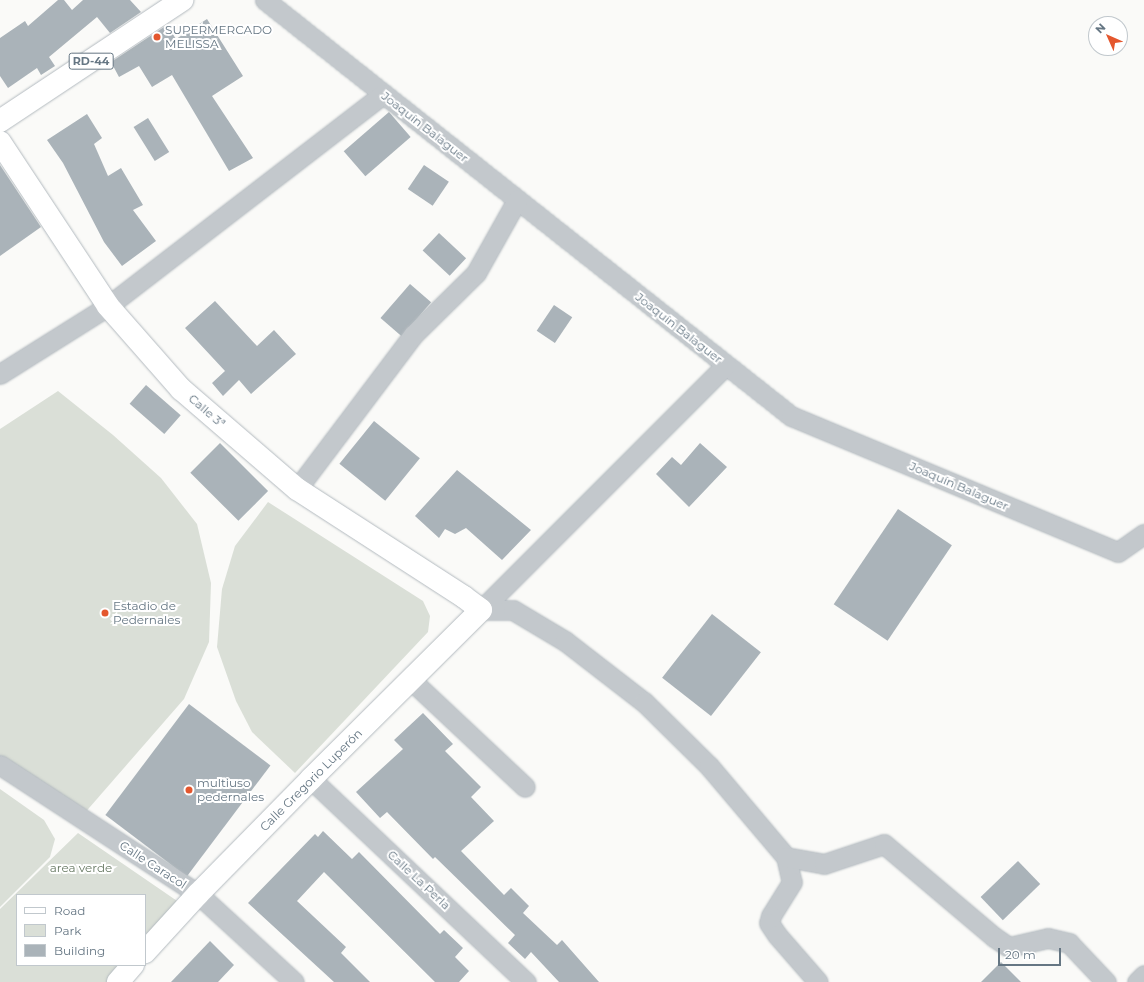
<!DOCTYPE html>
<html>
<head>
<meta charset="utf-8">
<style>
	body { margin:0 }
	#map { position:relative; width:1144px; height:982px; overflow:hidden; background:#fafaf8; font-family:Montserrat,sans-serif }
	div>[style] { position:absolute }
	.green>* { inset:0; background:#dadfd7 }
	.building>* { inset:0; background:#aab3b9; transform-origin:0 0 }
	.roads { filter:drop-shadow(0 0 1px #b3babf) drop-shadow(0 0 1px #b3babf) }
	.street>* { height:19px; margin:-9.5px; padding:0 9.5px; transform-origin:9.5px; border-radius:9.5px; background:#c3c8cc }
	.secondary>* { height:22px; margin:-11px; padding:0 11px; transform-origin:11px; border-radius:11px; background:#fff }
	.primary>* { height:22px; margin:-11px; padding:0 11px; transform-origin:11px; border-radius:11px; background:#fff }
	.dots>* { width:11px; height:11px; translate:-50% -50%; box-sizing:border-box; border:2px solid #fff; border-radius:50% }
	span { translate:-50% -50%; white-space:nowrap; text-align:center; line-height:1.15; -webkit-text-stroke:4px #fff; paint-order:stroke }
	.shield-label span { padding:1px 3px; background:#fff; border:1px solid; border-radius:3px; -webkit-text-stroke-width:0 }
	.shield-label { font-size:11px; color:#657683; font-weight:700 }
	.poi-label { font-size:12px; color:#657683 }
	.left { translate:0 -50%; text-align:left }
	.street-label { font-size:12px; color:#657683 }
	.park-label { font-size:12px; color:#687a64 }
	.legend { position:absolute; left:16px; top:894px; width:130px; height:72px; box-sizing:border-box; background:#fff; border:1px solid #c1c8cd; margin:0; padding:5px 7px; list-style:none; font-size:12px; color:#657683 }
	.legend li { display:flex; align-items:center; gap:8px; height:20px }
	.legend b { width:20px; border:1px solid #c1c8cd }
	.north { position:absolute; left:1088px; top:16px; width:40px; height:40px; box-sizing:border-box; background:#fff; border:1px solid #c1c8cd; border-radius:50%; rotate:315deg; font-size:11px; font-weight:700; line-height:16px; text-align:center; color:#657683 }
	.north::after { content:''; display:block; margin:auto; width:14px; height:18px; background:#e4572e; clip-path:polygon(50% 0,100% 100%,50% 72%,0 100%) }
	.scale { position:absolute; left:998px; top:948px; width:63px; height:18px; box-sizing:border-box; border:2px solid #657683; border-top:0; padding-left:5px; font-size:12px; line-height:14px; white-space:nowrap; color:#657683; -webkit-text-stroke:3px #fff; paint-order:stroke }
</style>
</head>
<body>
<div id="map">
	<div class="green">
		<div style="clip-path:polygon(58px 391px,113px 435px,161px 478px,197px 524px,211px 583px,209px 642px,184px 699px,83px 815px,0 759px,0 429px)"></div>
		<div style="clip-path:polygon(268px 502px,423px 601px,430px 616px,428px 632px,295px 773px,252px 732px,236px 701px,217px 647px,222px 589px,235px 546px)"></div>
		<div style="clip-path:polygon(0 789px,44px 820px,55px 839px,50px 857px,0 907px)"></div>
		<div style="clip-path:polygon(78px 833px,183px 905px,145px 944px,145px 895px,17px 895px,17px 965px,125px 965px,109px 982px,0 982px,0 909px)"></div>
	</div>
	<div class="building">
		<div style="clip-path:polygon(58px 0,64px 0,72px 10px,83px 0,130px 0,141px 12px,110px 33px,97px 17px,49px 57px,55px 66px,41px 75px,37px 68px,8px 88px,0 76px,0 38px,25px 21px,28px 26px)"></div>
		<div style="clip-path:polygon(207px 19px,243px 76px,212px 96px,253px 158px,229px 171px,172px 75px,152px 87px,139px 66px,119px 77px,111px 62px,167px 25px,176px 39px)"></div>
		<div style="left:389px;top:112px;width:33px;height:60px;rotate:49deg"></div>
		<div style="clip-path:polygon(87px 114px,102px 138px,94px 144px,108px 176px,121px 168px,143px 205px,133px 210px,156px 241px,122px 266px,104px 242px,63px 163px,47px 140px)"></div>
		<div style="left:148px;top:118px;width:40px;height:17px;rotate:58deg"></div>
		<div style="clip-path:polygon(0 165px,41px 227px,0 256px)"></div>
		<div style="left:424px;top:165px;width:30px;height:29px;rotate:34deg"></div>
		<div style="left:439px;top:233px;width:37px;height:24px;rotate:43deg"></div>
		<div style="left:410px;top:284px;width:28px;height:45px;rotate:41deg"></div>
		<div style="clip-path:polygon(215px 301px,257px 346px,274px 330px,296px 354px,251px 394px,239px 380px,223px 396px,212px 383px,225px 371px,185px 328px)"></div>
		<div style="left:554px;top:305px;width:22px;height:31px;rotate:34deg"></div>
		<div style="left:146px;top:385px;width:46px;height:25px;rotate:41deg"></div>
		<div style="left:374px;top:421px;width:59px;height:55px;rotate:39deg"></div>
		<div style="left:220px;top:443px;width:68px;height:42px;rotate:45deg"></div>
		<div style="clip-path:polygon(700px 443px,727px 467px,689px 507px,656px 474px,672px 457px,681px 465px)"></div>
		<div style="clip-path:polygon(457px 470px,531px 530px,502px 560px,466px 528px,455px 534px,445px 529px,439px 538px,415px 516px)"></div>
		<div style="left:898px;top:509px;width:65px;height:115px;rotate:34deg"></div>
		<div style="left:712px;top:614px;width:62px;height:81px;rotate:38deg"></div>
		<div style="left:189px;top:704px;width:102px;height:139px;rotate:37deg"></div>
		<div style="clip-path:polygon(423px 713px,453px 744px,445px 751px,481px 787px,471px 797px,494px 821px,461px 851px,504px 895px,511px 888px,529px 906px,523px 913px,557px 945px,562px 940px,599px 982px,559px 982px,531px 952px,525px 959px,508px 943px,515px 935px,435px 857px,433px 859px,387px 812px,380px 818px,356px 792px,403px 749px,394px 740px)"></div>
		<div style="clip-path:polygon(323px 831px,352px 859px,359px 852px,440px 934px,444px 930px,463px 948px,455px 957px,469px 971px,459px 982px,435px 982px,324px 872px,297px 901px,346px 947px,341px 953px,370px 982px,334px 982px,248px 903px,315px 834px,318px 837px)"></div>
		<div style="left:1018px;top:861px;width:32px;height:52px;rotate:46deg"></div>
		<div style="clip-path:polygon(210px 941px,234px 965px,218px 982px,171px 982px)"></div>
		<div style="clip-path:polygon(1001px 962px,1021px 982px,981px 982px)"></div>
	</div>
	<div class="roads">
		<div class="street">
			<div style="left:265px;top:0;width:671px;rotate:38.34deg"></div>
			<div style="left:791px;top:416px;width:354px;rotate:22.6deg"></div>
			<div style="left:1118px;top:552px;width:32px;rotate:-35deg"></div>
			<div style="left:0;top:374px;width:128px;rotate:-32.2deg"></div>
			<div style="left:108px;top:306px;width:347px;rotate:-37.6deg"></div>
			<div style="left:297px;top:489px;width:193px;rotate:-53deg"></div>
			<div style="left:413px;top:335px;width:88px;rotate:-44.5deg"></div>
			<div style="left:476px;top:273px;width:84px;rotate:-60.7deg"></div>
			<div style="left:481px;top:610px;width:32px"></div>
			<div style="left:513px;top:610px;width:61px;rotate:30.8deg"></div>
			<div style="left:565px;top:641px;width:100px;rotate:37.7deg"></div>
			<div style="left:644px;top:702px;width:91px;rotate:44.6deg"></div>
			<div style="left:709px;top:766px;width:119px;rotate:49.8deg"></div>
			<div style="left:786px;top:857px;width:26px;rotate:77deg"></div>
			<div style="left:792px;top:882px;width:40px;rotate:122deg"></div>
			<div style="left:771px;top:916px;width:7px;rotate:106deg"></div>
			<div style="left:769px;top:923px;width:14px;rotate:56deg"></div>
			<div style="left:777px;top:935px;width:62px;rotate:48.9deg"></div>
			<div style="left:481px;top:610px;width:346px;rotate:-45deg"></div>
			<div style="left:411px;top:680px;width:156px;rotate:43.2deg"></div>
			<div style="left:0;top:765px;width:236px;rotate:33.1deg"></div>
			<div style="left:198px;top:894px;width:130px;rotate:42.5deg"></div>
			<div style="left:311px;top:779px;width:296px;rotate:43.4deg"></div>
			<div style="left:786px;top:857px;width:39px;rotate:10deg"></div>
			<div style="left:824px;top:864px;width:63px;rotate:-18.4deg"></div>
			<div style="left:884px;top:844px;width:144px;rotate:40.2deg"></div>
			<div style="left:994px;top:937px;width:18px;rotate:34deg"></div>
			<div style="left:1009px;top:947px;width:40px;rotate:-13deg"></div>
			<div style="left:1048px;top:938px;width:22px;rotate:13deg"></div>
			<div style="left:1069px;top:943px;width:54px;rotate:46.5deg"></div>
			<div style="left:1137px;top:982px;width:10px;rotate:-45deg"></div>
		</div>
		<div class="secondary">
			<div style="left:0;top:142px;width:196px;rotate:56.6deg"></div>
			<div style="left:108px;top:306px;width:111px;rotate:48.7deg"></div>
			<div style="left:181px;top:389px;width:153px;rotate:40.8deg"></div>
			<div style="left:297px;top:489px;width:199px;rotate:32.9deg"></div>
			<div style="left:464px;top:597px;width:21px;rotate:37deg"></div>
			<div style="left:481px;top:610px;width:240px;rotate:135.2deg"></div>
			<div style="left:311px;top:779px;width:161px;rotate:134.5deg"></div>
			<div style="left:198px;top:894px;width:79px;rotate:132.4deg"></div>
			<div style="left:118px;top:982px;width:23px;rotate:-49deg"></div>
		</div>
		<div class="primary">
			<div style="left:0;top:121px;width:219px;rotate:-33.6deg"></div>
		</div>
	</div>
	<div class="dots">
		<div style="left:157px;top:37px;background:#e4572e"></div>
		<div style="left:105px;top:613px;background:#e4572e"></div>
		<div style="left:189px;top:790px;background:#e4572e"></div>
	</div>
	<div class="shield-label">
		<span style="left:91px;top:61px">RD-44</span>
	</div>
	<div class="poi-label">
		<span class="left" style="left:165px;top:37px">SUPERMERCADO<br>MELISSA</span>
		<span class="left" style="left:113px;top:613px">Estadio de<br>Pedernales</span>
		<span class="left" style="left:197px;top:790px">multiuso<br>pedernales</span>
	</div>
	<div class="street-label">
		<span style="left:425px;top:127px;rotate:38deg">Joaquín Balaguer</span>
		<span style="left:679px;top:328px;rotate:38deg">Joaquín Balaguer</span>
		<span style="left:207px;top:411px;rotate:41deg">Calle 3ª</span>
		<span style="left:959px;top:486px;rotate:23deg">Joaquín Balaguer</span>
		<span style="left:311px;top:780px;rotate:-45deg">Calle Gregorio Luperón</span>
		<span style="left:153px;top:865px;rotate:33deg">Calle Caracol</span>
		<span style="left:419px;top:880px;rotate:43deg">Calle La Perla</span>
	</div>
	<div class="park-label">
		<span style="left:81px;top:868px">area verde</span>
	</div>
	<ul class="legend">
	<li><b style="height:5px;background:#fff"></b>Road</li>
	<li><b style="height:11px;background:#dadfd7"></b>Park</li>
	<li><b style="height:11px;background:#aab3b9"></b>Building</li>
	</ul>
	<div class="north">N</div>
	<div class="scale">20 m</div>
</div>
</body>
</html>
